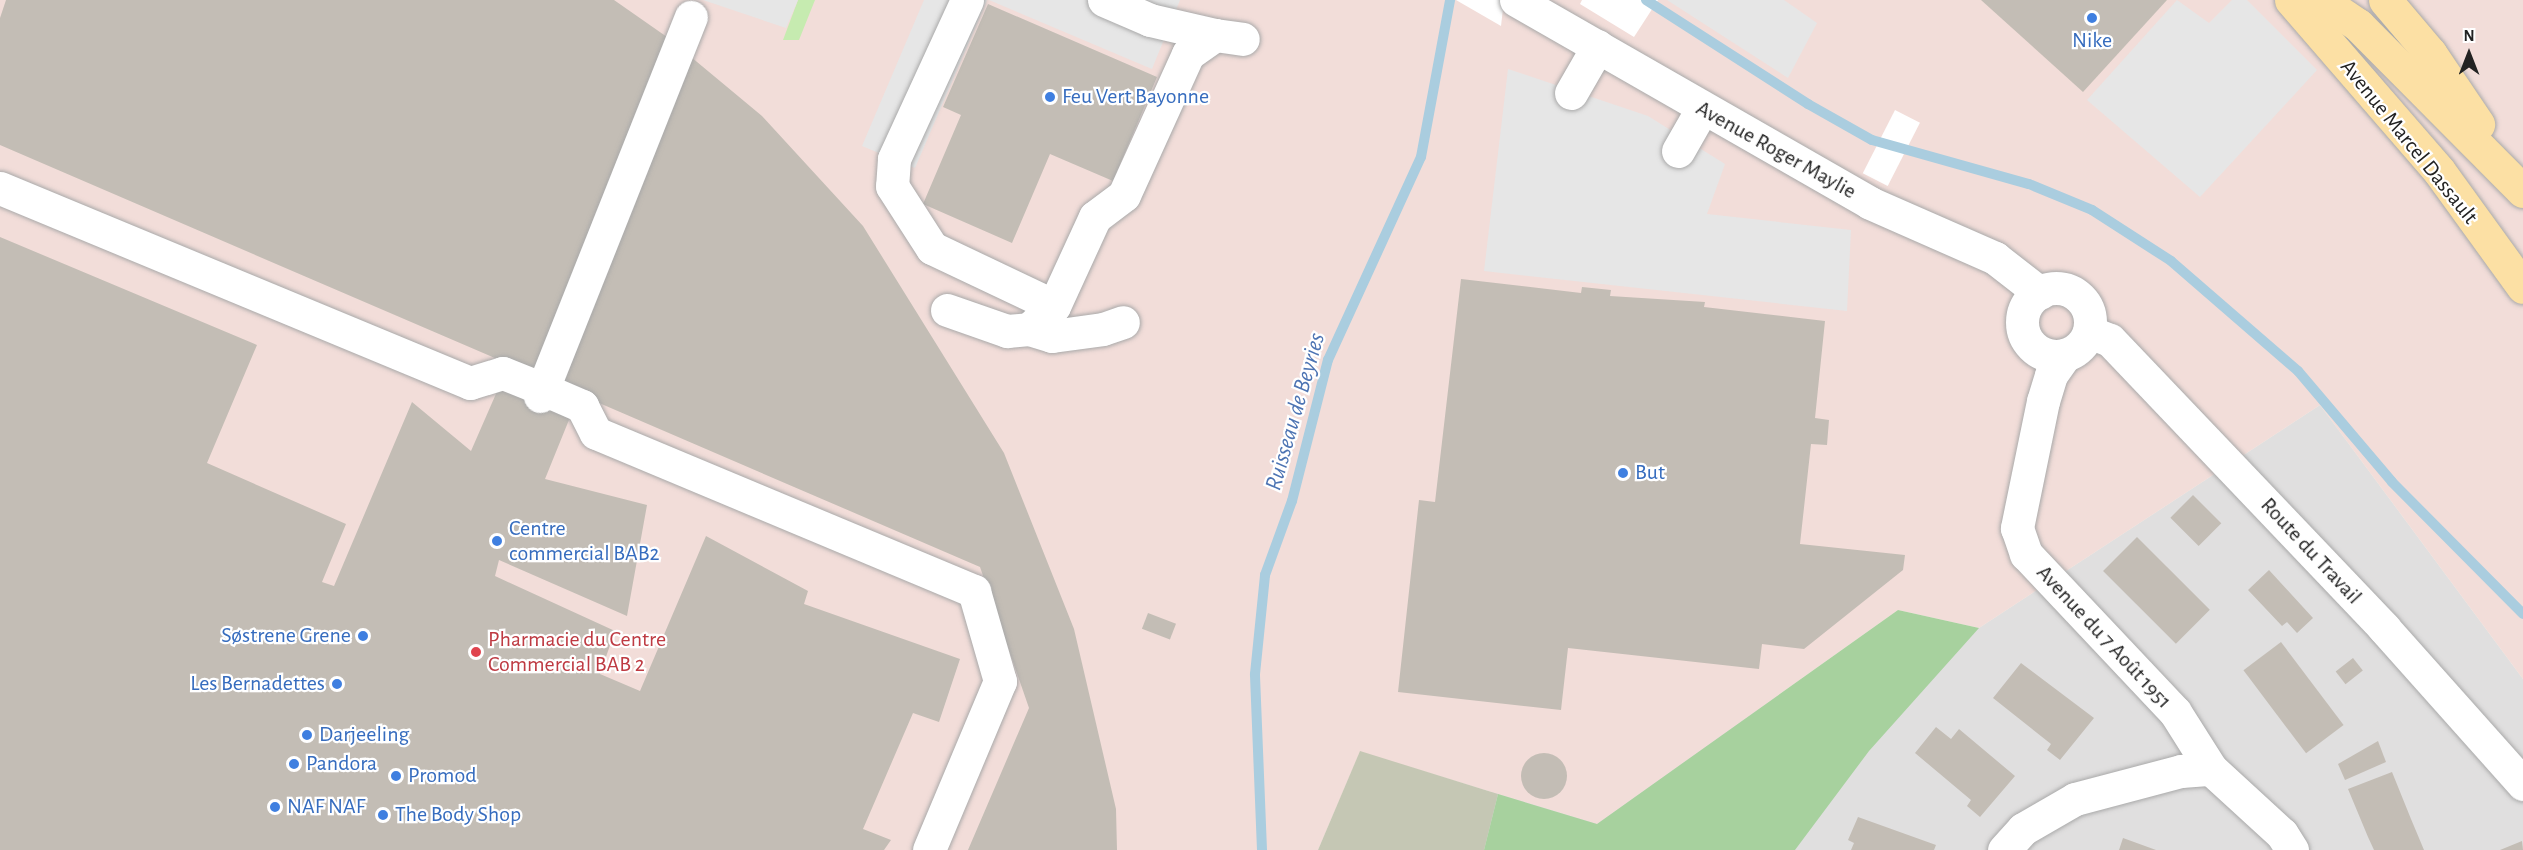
<!DOCTYPE html>
<html>
<head>
<meta charset="utf-8">
<style>
	body { margin:0 }
	#map { position:relative; width:2523px; height:850px; overflow:hidden; background:#f2f0e9; font-family:"Alegreya Sans",sans-serif }
	div>[style] { position:absolute }
	.residential>* { inset:0; background:#e0dfdf }
	.commercial>* { inset:0; background:#f2ddd9 }
	.construction>* { inset:0; background:#c5c7b4 }
	.grass>* { inset:0; background:#c6ebb0 }
	.forest>* { inset:0; background:#a7d19e }
	.parking>* { inset:0; background:#e6e6e6 }
	.pier>* { inset:0; background:#fff; transform-origin:0 0 }
	.stream>* { height:10px; margin:-5px; padding:0 5px; transform-origin:5px; border-radius:5px; background:#aacddf }
	.building>* { inset:0; background:#c3bdb5; transform-origin:0 0 }
	.round { border-radius:50% }
	.roads { filter:drop-shadow(0 0 2px #a9a9a9) drop-shadow(0 0 2px #a9a9a9) }
	.minor>* { height:33px; margin:-16.5px; padding:0 16.5px; transform-origin:16.5px; border-radius:16.5px; background:#fff }
	.minor>.ring { margin:-16.5px; padding:0; box-sizing:content-box; background:none; border:33px solid #fff; border-radius:50% }
	.major>* { height:33px; margin:-16.5px; padding:0 16.5px; transform-origin:16.5px; border-radius:16.5px; background:#fce0a4 }
	.dots>* { width:16px; height:16px; translate:-50% -50%; box-sizing:border-box; border:3px solid #fff; border-radius:50% }
	span { translate:-50% -50%; white-space:nowrap; text-align:center; line-height:1.15; -webkit-text-stroke:4.5px #fff; paint-order:stroke }
	.shop-label { font-size:22px; color:#366cbe }
	.left { translate:0 -50%; text-align:left }
	.right { translate:-100% -50%; text-align:right }
	.street-label { font-size:22px; color:#222 }
	.health-label { font-size:22px; color:#be3a42 }
	.water-label { font-size:24px; color:#4d74b3; font-style:italic }
	.north { position:absolute; left:2439px; top:24px; width:60px; height:60px; -webkit-text-stroke:4px #fff; paint-order:stroke; rotate:0deg; font-size:16px; font-weight:700; line-height:24px; text-align:center; color:#222 }
	.north::after { content:''; display:block; margin:auto; width:21px; height:27px; background:#222; clip-path:polygon(50% 0,100% 100%,50% 72%,0 100%) }
</style>
</head>
<body>
<div id="map">
	<div class="residential">
		<div style="clip-path:polygon(2320px 405px,2523px 679px,2523px 850px,1318px 850px,1979px 628px)"></div>
	</div>
	<div class="commercial">
		<div style="clip-path:polygon(0 0,2523px 0,2523px 679px,2320px 405px,1979px 628px,1898px 610px,1597px 824px,1360px 752px,1318px 850px,0 850px)"></div>
	</div>
	<div class="construction">
		<div style="clip-path:polygon(1360px 751px,1498px 794px,1484px 850px,1318px 850px)"></div>
	</div>
	<div class="grass">
		<div style="clip-path:polygon(798px 0,815px 0,799px 40px,783px 40px)"></div>
	</div>
	<div class="forest">
		<div style="clip-path:polygon(1898px 610px,1979px 628px,1869px 751px,1795px 850px,1484px 850px,1498px 794px,1597px 824px)"></div>
	</div>
	<div class="parking">
		<div style="clip-path:polygon(703px 0,798px 0,786px 28px)"></div>
		<div style="clip-path:polygon(924px 0,987px 0,915px 168px,862px 146px)"></div>
		<div style="clip-path:polygon(989px 0,1180px 0,1152px 69px)"></div>
		<div style="clip-path:polygon(1667px 0,1784px 0,1817px 23px,1788px 78px)"></div>
		<div style="clip-path:polygon(2177px 0,2209px 23px,2232px 0,2247px 0,2317px 70px,2200px 197px,2087px 100px)"></div>
		<div style="clip-path:polygon(1508px 69px,1648px 116px,1725px 164px,1707px 214px,1851px 230px,1847px 311px,1484px 271px)"></div>
	</div>
	<div class="pier">
		<div style="clip-path:polygon(1456px 0,1504px 0,1501px 26px)"></div>
		<div style="clip-path:polygon(1582px 0,1658px 0,1634px 37px,1580px 4px)"></div>
		<div style="left:1895px;top:110px;width:28px;height:71px;rotate:27deg"></div>
	</div>
	<div class="stream">
		<div style="left:1646px;top:0;width:193px;rotate:32.7deg"></div>
		<div style="left:1808px;top:104px;width:73px;rotate:29.4deg"></div>
		<div style="left:1872px;top:140px;width:163px;rotate:15.7deg"></div>
		<div style="left:2029px;top:184px;width:68px;rotate:22.4deg"></div>
		<div style="left:2092px;top:210px;width:94px;rotate:32.8deg"></div>
		<div style="left:2171px;top:261px;width:168px;rotate:40.9deg"></div>
		<div style="left:2298px;top:371px;width:145px;rotate:49.7deg"></div>
		<div style="left:2392px;top:482px;width:186px;rotate:45.2deg"></div>
		<div style="left:1262px;top:850px;width:176px;rotate:-92.3deg"></div>
		<div style="left:1255px;top:674px;width:100px;rotate:-84.2deg"></div>
		<div style="left:1265px;top:575px;width:79px;rotate:-70deg"></div>
		<div style="left:1292px;top:501px;width:146px;rotate:-75.7deg"></div>
		<div style="left:1328px;top:360px;width:223px;rotate:-65.4deg"></div>
		<div style="left:1421px;top:157px;width:160px;rotate:-79.5deg"></div>
	</div>
	<div class="building">
		<div style="clip-path:polygon(6px 0,614px 0,667px 37px,762px 116px,863px 226px,1004px 453px,1074px 629px,1116px 809px,1117px 850px,968px 850px,1029px 708px,980px 567px,0 145px,0 18px)"></div>
		<div style="clip-path:polygon(1981px 0,2167px 0,2083px 92px)"></div>
		<div style="clip-path:polygon(988px 4px,1157px 77px,1113px 181px,1050px 154px,1012px 243px,923px 204px,961px 115px,943px 107px)"></div>
		<div style="clip-path:polygon(0 237px,257px 345px,207px 463px,346px 524px,322px 582px,334px 586px,412px 402px,471px 451px,502px 380px,573px 410px,545px 479px,647px 505px,627px 616px,499px 560px,495px 576px,615px 631px,600px 674px,640px 691px,706px 536px,808px 591px,804px 604px,960px 659px,939px 722px,913px 713px,863px 829px,891px 840px,884px 850px,0 850px)"></div>
		<div style="clip-path:polygon(1461px 279px,1581px 293px,1582px 287px,1611px 290px,1610px 296px,1705px 302px,1704px 307px,1825px 321px,1815px 418px,1829px 420px,1827px 445px,1811px 444px,1800px 544px,1905px 555px,1903px 570px,1804px 649px,1762px 644px,1759px 669px,1568px 648px,1561px 710px,1398px 692px,1419px 500px,1435px 502px)"></div>
		<div style="left:2193px;top:495px;width:40px;height:32px;rotate:45deg"></div>
		<div style="left:2137px;top:537px;width:103px;height:48px;rotate:45deg"></div>
		<div style="clip-path:polygon(2269px 570px,2313px 618px,2297px 633px,2287px 622px,2282px 626px,2248px 590px)"></div>
		<div style="left:1148px;top:613px;width:30px;height:17px;rotate:21deg"></div>
		<div style="left:2281px;top:642px;width:104px;height:47px;rotate:53deg"></div>
		<div style="left:2353px;top:658px;width:16px;height:22px;rotate:52deg"></div>
		<div style="clip-path:polygon(2021px 663px,2094px 718px,2060px 760px,2047px 750px,2051px 744px,1993px 698px)"></div>
		<div style="clip-path:polygon(1936px 727px,1951px 739px,1959px 729px,2015px 776px,1980px 817px,1967px 806px,1971px 800px,1915px 753px)"></div>
		<div style="clip-path:polygon(2378px 741px,2386px 762px,2345px 780px,2338px 764px)"></div>
		<div class="round" style="left:1521px;top:753px;width:46px;height:46px"></div>
		<div style="clip-path:polygon(2392px 772px,2411px 819px,2424px 850px,2374px 850px,2368px 837px,2348px 789px)"></div>
		<div style="clip-path:polygon(1858px 817px,1936px 845px,1934px 850px,1851px 850px,1854px 843px,1848px 840px)"></div>
		<div style="clip-path:polygon(2123px 838px,2156px 850px,2119px 850px)"></div>
		<div style="clip-path:polygon(2522px 841px,2523px 850px,2500px 850px)"></div>
	</div>
	<div class="roads">
		<div class="minor">
			<div style="left:967px;top:0;width:175px;rotate:114.7deg"></div>
			<div style="left:894px;top:159px;width:27px;rotate:94deg"></div>
			<div style="left:892px;top:186px;width:74px;rotate:57.2deg"></div>
			<div style="left:932px;top:248px;width:135px;rotate:25.4deg"></div>
			<div style="left:1104px;top:0;width:50px;rotate:23.5deg"></div>
			<div style="left:1150px;top:20px;width:67px;rotate:13deg"></div>
			<div style="left:1516px;top:0;width:408px;rotate:29.8deg"></div>
			<div style="left:1870px;top:203px;width:137px;rotate:23.7deg"></div>
			<div style="left:1995px;top:258px;width:57px;rotate:37.9deg"></div>
			<div style="left:1571px;top:93px;width:54px;rotate:-60.1deg"></div>
			<div style="left:1678px;top:151px;width:48px;rotate:-60.3deg"></div>
			<div style="left:0;top:188px;width:509px;rotate:22.53deg"></div>
			<div style="left:470px;top:383px;width:34px;rotate:-17deg"></div>
			<div style="left:503px;top:373px;width:43px;rotate:21.8deg"></div>
			<div style="left:543px;top:389px;width:43px;rotate:23.6deg"></div>
			<div style="left:582px;top:406px;width:30px;rotate:63deg"></div>
			<div style="left:596px;top:433px;width:410px;rotate:22.7deg"></div>
			<div style="left:974px;top:591px;width:94px;rotate:73.9deg"></div>
			<div style="left:1000px;top:681px;width:183px;rotate:112.8deg"></div>
			<div class="ring" style="left:2022px;top:288px;width:35px;height:35px"></div>
			<div style="left:947px;top:310px;width:64px;rotate:19.3deg"></div>
			<div style="left:1007px;top:331px;width:22px;rotate:-5deg"></div>
			<div style="left:1029px;top:329px;width:34px;rotate:-43deg"></div>
			<div style="left:1054px;top:306px;width:98px;rotate:-65.3deg"></div>
			<div style="left:1095px;top:217px;width:36px;rotate:-37deg"></div>
			<div style="left:1124px;top:195px;width:155px;rotate:-65.6deg"></div>
			<div style="left:1188px;top:54px;width:33px;rotate:-35deg"></div>
			<div style="left:1215px;top:35px;width:28px;rotate:8deg"></div>
			<div style="left:1029px;top:329px;width:24px;rotate:17deg"></div>
			<div style="left:1052px;top:336px;width:51px;rotate:-7.8deg"></div>
			<div style="left:1103px;top:329px;width:21px;rotate:-19deg"></div>
			<div style="left:2089px;top:332px;width:22px;rotate:21deg"></div>
			<div style="left:2110px;top:340px;width:398px;rotate:46.4deg"></div>
			<div style="left:2384px;top:628px;width:209px;rotate:48.3deg"></div>
			<div style="left:2065px;top:355px;width:24px;rotate:125deg"></div>
			<div style="left:2051px;top:375px;width:27px;rotate:107deg"></div>
			<div style="left:2043px;top:401px;width:130px;rotate:101.6deg"></div>
			<div style="left:2017px;top:528px;width:28px;rotate:71deg"></div>
			<div style="left:2026px;top:554px;width:217px;rotate:46.7deg"></div>
			<div style="left:2175px;top:712px;width:67px;rotate:57.7deg"></div>
			<div style="left:2211px;top:769px;width:96px;rotate:42.5deg"></div>
			<div style="left:2282px;top:834px;width:19px;rotate:58deg"></div>
			<div style="left:540px;top:396px;width:408px;rotate:-68.3deg"></div>
			<div style="left:2004px;top:850px;width:28px;rotate:-48deg"></div>
			<div style="left:2023px;top:829px;width:60px;rotate:-30deg"></div>
			<div style="left:2075px;top:799px;width:110px;rotate:-14.8deg"></div>
			<div style="left:2181px;top:771px;width:30px;rotate:-4deg"></div>
		</div>
		<div class="major">
			<div style="left:2291px;top:0;width:226px;rotate:49.1deg"></div>
			<div style="left:2439px;top:171px;width:143px;rotate:54.1deg"></div>
			<div style="left:2321px;top:0;width:45px;rotate:34deg"></div>
			<div style="left:2358px;top:25px;width:234px;rotate:45.2deg"></div>
			<div style="left:2385px;top:0;width:70px;rotate:49.7deg"></div>
			<div style="left:2430px;top:53px;width:86px;rotate:55.9deg"></div>
		</div>
	</div>
	<div class="dots">
		<div style="left:2092px;top:18px;background:#3f7fe0"></div>
		<div style="left:1050px;top:97px;background:#3f7fe0"></div>
		<div style="left:1623px;top:473px;background:#3f7fe0"></div>
		<div style="left:497px;top:541px;background:#3f7fe0"></div>
		<div style="left:363px;top:636px;background:#3f7fe0"></div>
		<div style="left:476px;top:652px;background:#e0444e"></div>
		<div style="left:337px;top:684px;background:#3f7fe0"></div>
		<div style="left:307px;top:735px;background:#3f7fe0"></div>
		<div style="left:294px;top:764px;background:#3f7fe0"></div>
		<div style="left:396px;top:776px;background:#3f7fe0"></div>
		<div style="left:275px;top:807px;background:#3f7fe0"></div>
		<div style="left:383px;top:815px;background:#3f7fe0"></div>
	</div>
	<div class="shop-label">
		<span style="left:2092px;top:41px">Nike</span>
		<span class="left" style="left:1062px;top:97px">Feu Vert Bayonne</span>
		<span class="left" style="left:1635px;top:473px">But</span>
		<span class="left" style="left:509px;top:541px">Centre<br>commercial BAB2</span>
		<span class="right" style="left:351px;top:636px">Søstrene Grene</span>
		<span class="right" style="left:325px;top:684px">Les Bernadettes</span>
		<span class="left" style="left:319px;top:735px">Darjeeling</span>
		<span class="left" style="left:306px;top:764px">Pandora</span>
		<span class="left" style="left:408px;top:776px">Promod</span>
		<span class="left" style="left:287px;top:807px">NAF NAF</span>
		<span class="left" style="left:395px;top:815px">The Body Shop</span>
	</div>
	<div class="street-label">
		<span style="left:2409px;top:142px;rotate:51deg">Avenue Marcel Dassault</span>
		<span style="left:1776px;top:150px;rotate:29deg">Avenue Roger Maylie</span>
		<span style="left:2311px;top:551px;rotate:47deg">Route du Travail</span>
		<span style="left:2104px;top:637px;rotate:47deg">Avenue du 7 Août 1951</span>
	</div>
	<div class="health-label">
		<span class="left" style="left:488px;top:652px">Pharmacie du Centre<br>Commercial BAB 2</span>
	</div>
	<div class="water-label">
		<span style="left:1296px;top:412px;rotate:-74deg">Ruisseau de Beyries</span>
	</div>
	<div class="north">N</div>
</div>
</body>
</html>
